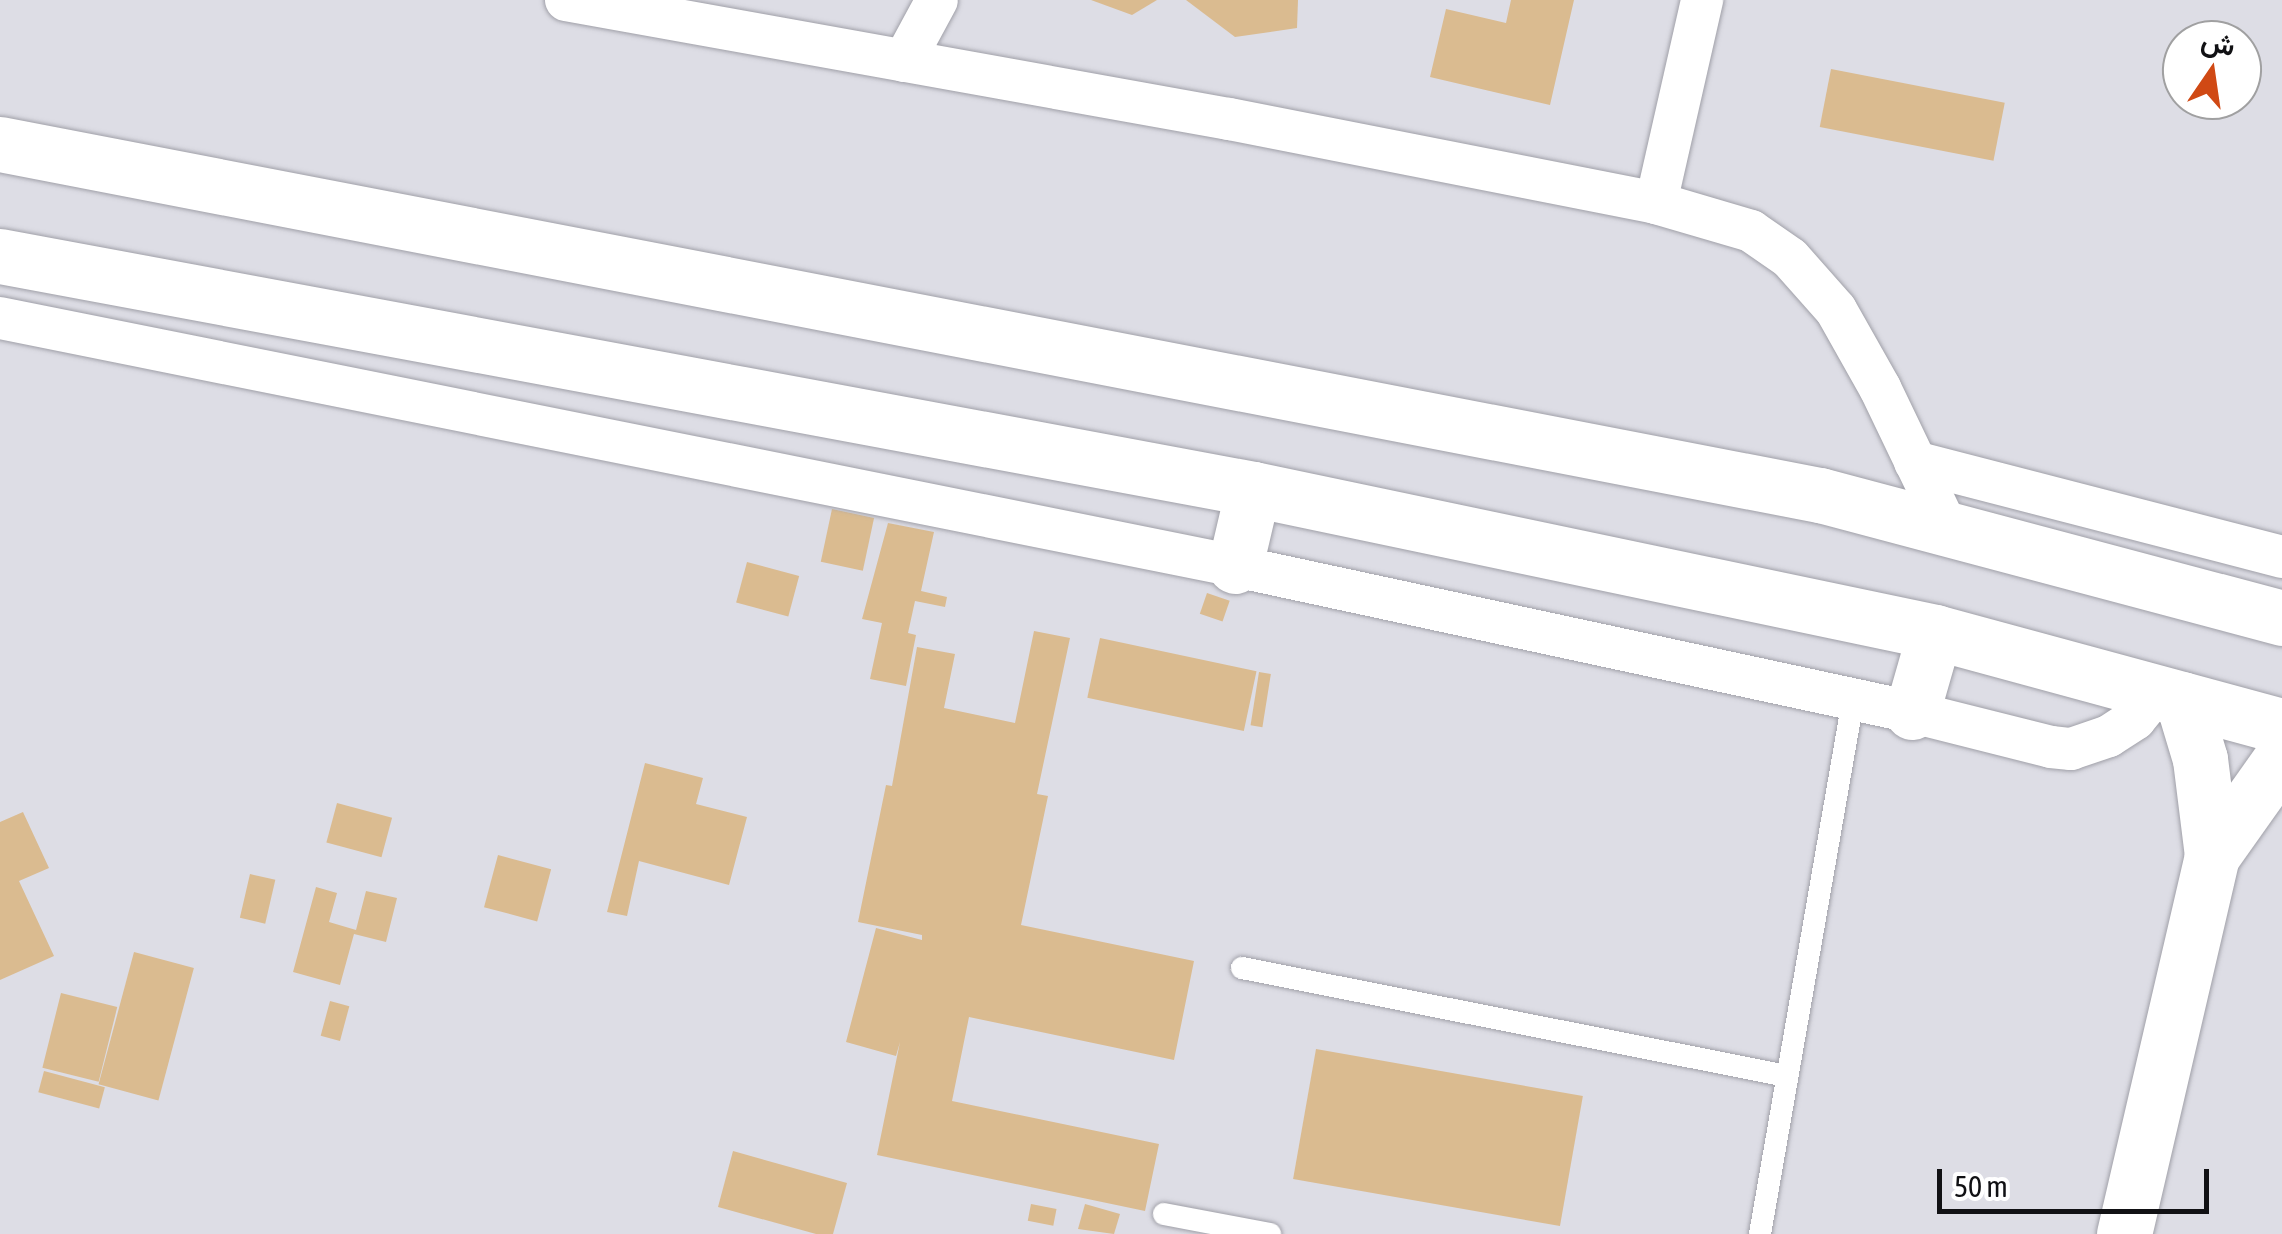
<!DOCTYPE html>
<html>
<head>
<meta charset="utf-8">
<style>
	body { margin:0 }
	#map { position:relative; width:2282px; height:1234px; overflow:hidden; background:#dddde5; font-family:"Asap Condensed",Vazirmatn,sans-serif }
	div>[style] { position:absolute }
	.building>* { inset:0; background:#dabb90; transform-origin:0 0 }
	.roads { filter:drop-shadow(0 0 2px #a0a0a8) drop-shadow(0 0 2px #a0a0a8) }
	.service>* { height:22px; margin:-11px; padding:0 11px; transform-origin:11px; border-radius:11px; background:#fff }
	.minor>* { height:42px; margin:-21px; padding:0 21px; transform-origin:21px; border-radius:21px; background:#fff }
	.tertiary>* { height:55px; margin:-27.5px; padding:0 27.5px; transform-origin:27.5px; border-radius:27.5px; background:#fff }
	.primary>* { height:55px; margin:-27.5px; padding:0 27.5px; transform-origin:27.5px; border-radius:27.5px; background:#fff }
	span { translate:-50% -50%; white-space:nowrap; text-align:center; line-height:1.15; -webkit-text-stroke:8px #fff; paint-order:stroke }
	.north { position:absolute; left:2162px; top:20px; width:100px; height:100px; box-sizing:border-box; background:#fff; border:2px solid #a0a0a1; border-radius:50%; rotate:13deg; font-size:28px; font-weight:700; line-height:40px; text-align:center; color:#111114 }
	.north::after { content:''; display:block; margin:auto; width:35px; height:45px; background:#d04914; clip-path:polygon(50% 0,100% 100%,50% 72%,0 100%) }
	.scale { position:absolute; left:1937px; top:1169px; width:272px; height:45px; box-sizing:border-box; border:5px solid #111114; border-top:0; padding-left:12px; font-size:30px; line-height:35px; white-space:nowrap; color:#111114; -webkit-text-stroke:8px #fff; paint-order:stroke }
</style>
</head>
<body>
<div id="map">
	<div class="building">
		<div style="clip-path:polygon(1091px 0,1157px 0,1132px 15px)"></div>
		<div style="clip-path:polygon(1186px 0,1298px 0,1297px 28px,1235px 37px)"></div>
		<div style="clip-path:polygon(1511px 0,1574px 0,1550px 105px,1430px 77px,1446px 9px,1506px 23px)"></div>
		<div style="left:1831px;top:69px;width:177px;height:59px;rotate:11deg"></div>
		<div style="left:832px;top:509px;width:43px;height:54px;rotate:12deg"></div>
		<div style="clip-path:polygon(888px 523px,934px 532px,921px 591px,947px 597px,945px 607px,915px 601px,908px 633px,916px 635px,906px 686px,870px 679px,882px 623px,862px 619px)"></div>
		<div style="left:747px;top:562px;width:54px;height:42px;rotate:15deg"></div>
		<div style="left:1207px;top:593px;width:24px;height:22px;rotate:19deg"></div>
		<div style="clip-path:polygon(1034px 631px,1070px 638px,1037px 794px,1048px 796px,1021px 925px,1194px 961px,1174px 1060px,969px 1017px,952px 1101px,1159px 1144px,1145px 1211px,877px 1155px,900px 1042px,896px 1056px,846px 1042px,876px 928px,922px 940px,922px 935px,858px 922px,886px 785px,892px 786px,917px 647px,955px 654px,944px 708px,1015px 723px)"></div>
		<div style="left:1100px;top:638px;width:160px;height:61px;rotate:12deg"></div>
		<div style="left:1259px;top:672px;width:12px;height:54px;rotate:9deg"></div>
		<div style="clip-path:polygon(645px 763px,703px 778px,696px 804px,747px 817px,729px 885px,639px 861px,627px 916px,607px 912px)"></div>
		<div style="left:337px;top:803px;width:57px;height:41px;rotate:15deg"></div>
		<div style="clip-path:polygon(23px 812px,49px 868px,19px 881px,54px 956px,0 980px,0 822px)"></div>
		<div style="left:498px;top:855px;width:55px;height:54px;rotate:15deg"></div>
		<div style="left:250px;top:874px;width:26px;height:45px;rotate:13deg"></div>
		<div style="clip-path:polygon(316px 887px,337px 893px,329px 922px,356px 930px,366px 891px,397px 898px,386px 942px,354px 934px,340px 985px,293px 972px)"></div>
		<div style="left:134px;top:952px;width:62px;height:137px;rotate:15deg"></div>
		<div style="left:61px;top:993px;width:58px;height:77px;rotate:14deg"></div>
		<div style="left:330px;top:1001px;width:20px;height:36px;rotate:15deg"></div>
		<div style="left:1316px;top:1049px;width:271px;height:132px;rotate:10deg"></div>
		<div style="left:44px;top:1071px;width:63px;height:22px;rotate:15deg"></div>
		<div style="clip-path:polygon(733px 1151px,847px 1183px,833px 1234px,816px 1234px,718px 1207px)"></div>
		<div style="left:1031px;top:1204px;width:26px;height:17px;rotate:11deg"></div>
		<div style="clip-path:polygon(1085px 1204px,1120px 1214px,1114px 1234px,1078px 1229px)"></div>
	</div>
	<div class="roads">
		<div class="service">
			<div style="left:1242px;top:968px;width:556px;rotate:11.21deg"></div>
			<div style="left:1164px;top:1214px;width:108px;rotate:10.7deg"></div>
			<div style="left:1760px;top:1234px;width:542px;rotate:-80.12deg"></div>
		</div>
		<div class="minor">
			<div style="left:566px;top:0;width:674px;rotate:10.18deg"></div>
			<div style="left:1229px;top:119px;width:435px;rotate:11.1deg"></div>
			<div style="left:1656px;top:203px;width:99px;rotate:16.4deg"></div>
			<div style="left:1751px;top:231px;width:47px;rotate:34.7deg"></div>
			<div style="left:1790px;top:258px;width:69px;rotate:48.5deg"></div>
			<div style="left:1836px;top:310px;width:90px;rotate:60.6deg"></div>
			<div style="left:1880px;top:388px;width:155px;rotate:64.4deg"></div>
			<div style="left:904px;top:61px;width:69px;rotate:-61.6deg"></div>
			<div style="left:1656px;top:203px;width:208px;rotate:-77.2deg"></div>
			<div style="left:0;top:318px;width:1260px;rotate:11.35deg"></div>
			<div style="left:1235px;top:566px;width:693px;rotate:12.17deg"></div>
			<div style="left:1912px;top:712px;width:143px;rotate:14.1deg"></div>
			<div style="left:2051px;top:747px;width:20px;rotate:6deg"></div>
			<div style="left:2071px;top:749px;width:40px;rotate:-18.9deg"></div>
			<div style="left:2109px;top:736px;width:31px;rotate:-33deg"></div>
			<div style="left:2135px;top:719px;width:35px;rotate:-51deg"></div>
			<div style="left:1915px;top:462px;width:379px;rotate:14.5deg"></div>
		</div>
		<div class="tertiary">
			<div style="left:2182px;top:699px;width:63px;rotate:73.3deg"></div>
			<div style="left:2200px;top:759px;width:98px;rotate:82.9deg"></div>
			<div style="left:2124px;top:1234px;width:388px;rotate:-76.9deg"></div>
			<div style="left:2212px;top:856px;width:121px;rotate:-54.7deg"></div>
		</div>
		<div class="primary">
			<div style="left:0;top:144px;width:1854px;rotate:10.92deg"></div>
			<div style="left:1820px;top:495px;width:478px;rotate:14.9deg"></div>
			<div style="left:0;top:256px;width:1274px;rotate:10.53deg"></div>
			<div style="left:1253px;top:489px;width:697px;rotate:11.84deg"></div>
			<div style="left:1935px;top:632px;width:360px;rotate:15.2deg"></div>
			<div style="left:1235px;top:566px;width:79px;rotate:-76.8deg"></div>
			<div style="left:1912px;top:712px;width:83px;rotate:-74deg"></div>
		</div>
	</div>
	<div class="north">ش</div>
	<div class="scale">50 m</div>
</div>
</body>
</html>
